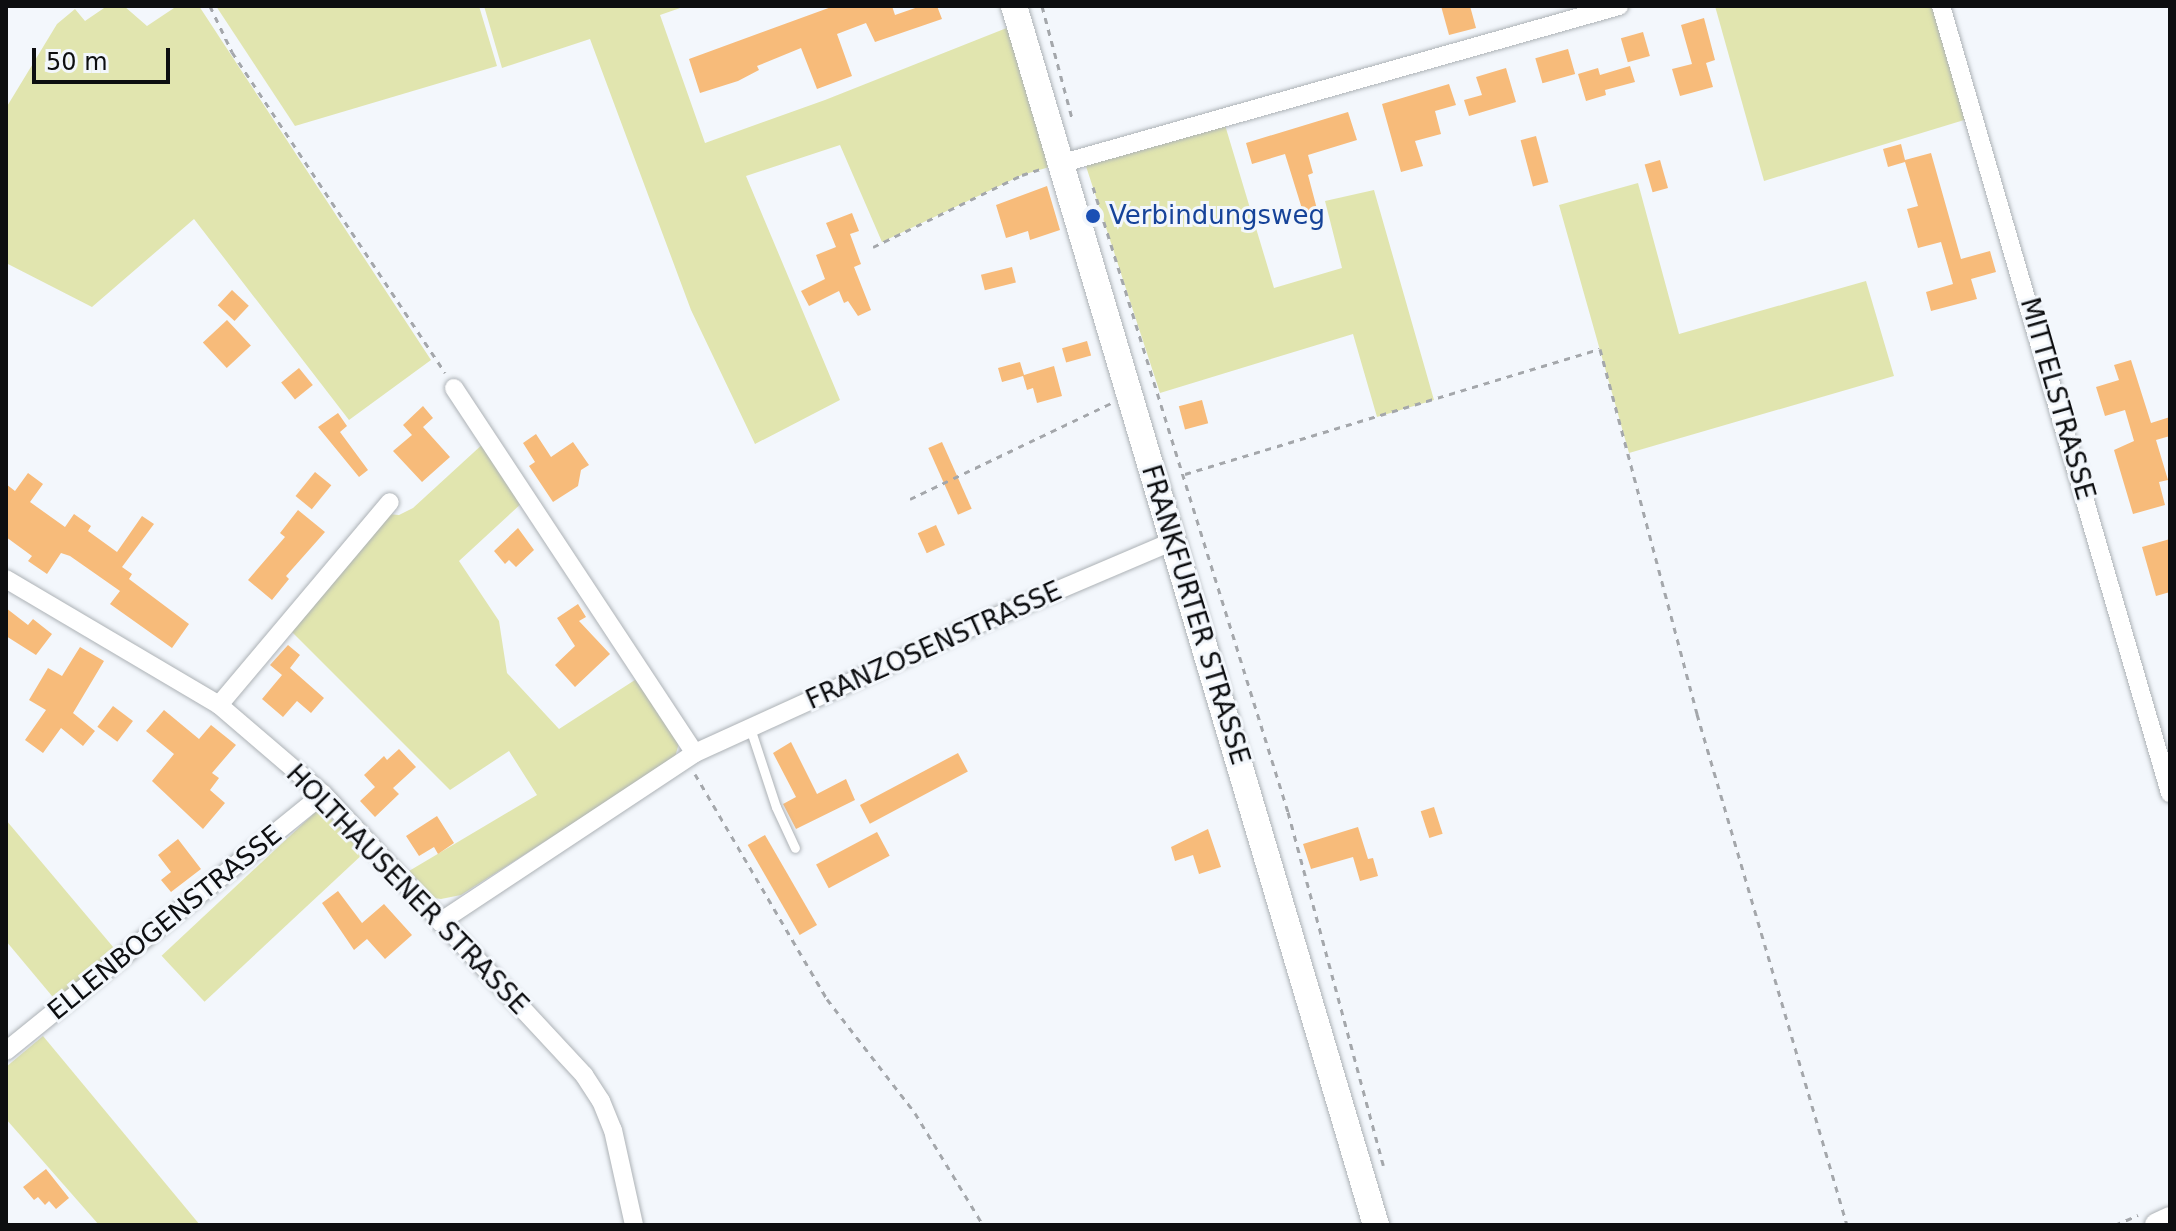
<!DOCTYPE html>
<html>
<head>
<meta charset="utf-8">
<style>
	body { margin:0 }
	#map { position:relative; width:2176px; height:1231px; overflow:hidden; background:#f3f7fc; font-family:"DejaVu Sans",sans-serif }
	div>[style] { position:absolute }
	.green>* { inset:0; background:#e1e5af; transform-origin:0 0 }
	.building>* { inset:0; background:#f7bb7a; transform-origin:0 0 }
	.path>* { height:3px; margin-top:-1.5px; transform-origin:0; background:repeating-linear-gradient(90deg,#a4a7ab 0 6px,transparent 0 12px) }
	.roads { filter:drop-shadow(0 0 2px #adb2b6) drop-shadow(0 0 2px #adb2b6) }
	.service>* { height:9px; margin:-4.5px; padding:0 4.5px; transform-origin:4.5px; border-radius:4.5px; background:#fff }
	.minor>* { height:18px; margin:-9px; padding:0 9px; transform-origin:9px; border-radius:9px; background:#fff }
	.tertiary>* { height:24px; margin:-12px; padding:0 12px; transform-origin:12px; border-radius:12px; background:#fff }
	.secondary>* { height:26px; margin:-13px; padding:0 13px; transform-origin:13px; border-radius:13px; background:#fff }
	.dots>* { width:22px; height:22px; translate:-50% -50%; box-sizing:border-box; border:4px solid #f3f7fc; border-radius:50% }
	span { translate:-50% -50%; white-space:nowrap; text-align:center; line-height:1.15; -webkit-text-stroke:6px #f3f7fc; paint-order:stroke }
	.transit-label { font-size:26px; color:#164399 }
	.left { translate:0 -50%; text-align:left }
	.street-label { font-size:26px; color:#0d0e10 }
	.frame { position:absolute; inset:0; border:8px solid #0d0e10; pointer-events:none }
	.scale { position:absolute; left:32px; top:48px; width:138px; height:36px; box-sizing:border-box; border:4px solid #0d0e10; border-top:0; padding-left:10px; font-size:24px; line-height:28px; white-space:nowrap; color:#0d0e10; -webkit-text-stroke:6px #f3f7fc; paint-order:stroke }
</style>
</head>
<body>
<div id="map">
	<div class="green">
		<div style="clip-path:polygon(107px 6px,124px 6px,147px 26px,177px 6px,199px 6px,431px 360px,349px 420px,194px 219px,92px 307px,6px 263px,6px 108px,57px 24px,75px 9px,85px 21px)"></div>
		<div style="clip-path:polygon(216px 6px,479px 6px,497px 66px,295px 126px)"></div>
		<div style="clip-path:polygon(484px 6px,686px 6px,660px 15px,705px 143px,825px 100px,1019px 23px,1063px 163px,1022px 175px,882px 242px,840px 145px,746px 176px,840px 400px,755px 444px,691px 310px,590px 39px,502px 68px)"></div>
		<div style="clip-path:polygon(1715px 6px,1941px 6px,1974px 117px,1764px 181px)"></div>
		<div style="clip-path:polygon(1225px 125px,1274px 288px,1342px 268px,1325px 201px,1374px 190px,1434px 400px,1377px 417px,1353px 334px,1160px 393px,1083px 157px)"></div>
		<div style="clip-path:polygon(1638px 183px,1679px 334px,1866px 281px,1894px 376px,1629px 453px,1559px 205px)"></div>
		<div style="clip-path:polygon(485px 442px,523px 502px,459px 561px,499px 621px,507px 673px,559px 729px,638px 678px,679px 743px,675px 757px,666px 764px,461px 895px,441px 899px,434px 898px,409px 871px,537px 795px,509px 751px,450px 790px,289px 629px,388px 514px,399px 515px,413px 508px)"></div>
		<div style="left:321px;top:807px;width:63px;height:218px;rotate:47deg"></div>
		<div style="clip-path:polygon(6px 820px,119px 954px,57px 1002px,6px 941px)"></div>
		<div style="clip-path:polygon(43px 1036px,200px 1225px,99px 1225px,6px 1119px,6px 1067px)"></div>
	</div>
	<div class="building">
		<div style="clip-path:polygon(834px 6px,892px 6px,895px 15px,921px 6px,937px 6px,942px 19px,875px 42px,866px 23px,837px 34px,852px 76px,817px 89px,801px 48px,757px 66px,759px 70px,738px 81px,700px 93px,689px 59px)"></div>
		<div style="clip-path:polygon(1441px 6px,1470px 6px,1476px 28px,1449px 35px)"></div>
		<div style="clip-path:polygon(1704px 18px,1715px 60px,1706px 63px,1713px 87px,1680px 96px,1672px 69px,1692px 64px,1681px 25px)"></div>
		<div style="left:1643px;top:32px;width:25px;height:23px;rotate:74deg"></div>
		<div style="left:1568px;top:49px;width:26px;height:34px;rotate:74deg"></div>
		<div style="clip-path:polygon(1630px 66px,1635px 82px,1605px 90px,1606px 95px,1586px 101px,1578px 74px,1598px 68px,1600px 75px)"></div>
		<div style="clip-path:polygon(1506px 68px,1516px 102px,1469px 116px,1464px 100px,1482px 95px,1476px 77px)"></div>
		<div style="clip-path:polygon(1449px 84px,1456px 105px,1435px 111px,1441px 134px,1415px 141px,1423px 166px,1401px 172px,1382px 104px)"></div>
		<div style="clip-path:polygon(1348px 112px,1357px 140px,1308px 155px,1313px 173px,1308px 175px,1317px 209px,1303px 212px,1285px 154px,1252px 164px,1246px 143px)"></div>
		<div style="left:1536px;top:136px;width:48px;height:16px;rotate:75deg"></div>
		<div style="clip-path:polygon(1901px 144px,1905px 160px,1931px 153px,1961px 259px,1990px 251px,1996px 272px,1971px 279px,1977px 299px,1931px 311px,1926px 292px,1953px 284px,1941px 242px,1918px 248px,1907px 209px,1918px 206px,1905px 162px,1888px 167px,1883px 149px)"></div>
		<div style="left:1660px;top:160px;width:29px;height:16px;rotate:74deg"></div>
		<div style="clip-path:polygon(1047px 186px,1060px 230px,1030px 240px,1028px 231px,1006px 238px,996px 205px)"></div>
		<div style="clip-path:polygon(852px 213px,859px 231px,850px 234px,861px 264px,854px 267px,871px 310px,858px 316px,848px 301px,844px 303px,839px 291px,809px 306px,801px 291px,825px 279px,816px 255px,836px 247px,826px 223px)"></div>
		<div style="left:1012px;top:267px;width:16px;height:32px;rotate:76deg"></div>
		<div style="left:232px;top:290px;width:23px;height:21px;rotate:43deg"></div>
		<div style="left:227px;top:320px;width:35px;height:33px;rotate:47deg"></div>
		<div style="left:1087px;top:341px;width:15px;height:26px;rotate:74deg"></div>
		<div style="clip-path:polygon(2131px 360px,2151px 423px,2170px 417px,2170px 436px,2156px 440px,2168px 480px,2159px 482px,2165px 505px,2133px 514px,2114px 450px,2134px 441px,2125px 410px,2105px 416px,2096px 387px,2119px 380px,2114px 365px)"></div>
		<div style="clip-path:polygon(1020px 362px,1024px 375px,1054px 366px,1062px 396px,1037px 403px,1033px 388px,1027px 390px,1023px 376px,1002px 382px,998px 368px)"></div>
		<div style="left:299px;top:368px;width:22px;height:23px;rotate:51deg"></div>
		<div style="left:1202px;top:400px;width:24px;height:24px;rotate:75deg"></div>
		<div style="clip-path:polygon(423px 406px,433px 418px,423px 427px,450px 457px,422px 482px,393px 451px,412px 435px,403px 425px)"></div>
		<div style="clip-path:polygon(338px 413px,347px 426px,340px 432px,368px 470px,359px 477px,318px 427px)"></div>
		<div style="clip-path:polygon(536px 434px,551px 457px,573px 442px,589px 465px,581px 470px,578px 486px,553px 502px,529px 466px,535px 462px,523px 443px)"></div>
		<div style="left:942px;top:442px;width:73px;height:15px;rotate:66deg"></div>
		<div style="left:315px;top:472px;width:21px;height:31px;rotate:39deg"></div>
		<div style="clip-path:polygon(28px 473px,43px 484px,30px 502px,65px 527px,74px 514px,91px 526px,88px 531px,117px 552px,142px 516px,154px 524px,122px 567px,132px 574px,129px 579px,189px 624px,172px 648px,110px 604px,120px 591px,70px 556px,61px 553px,47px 574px,28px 561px,32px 556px,6px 537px,6px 484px,15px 491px)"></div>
		<div style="clip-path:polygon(298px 510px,325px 532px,286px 576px,289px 579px,272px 600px,248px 580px,285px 537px,280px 533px)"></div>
		<div style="left:936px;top:525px;width:22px;height:20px;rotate:66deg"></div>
		<div style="clip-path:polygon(518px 528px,534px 550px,516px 567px,509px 560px,505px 564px,494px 551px)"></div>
		<div style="clip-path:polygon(2170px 539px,2170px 592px,2156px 596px,2142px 547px)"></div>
		<div style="clip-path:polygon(578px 604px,586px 617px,579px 621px,610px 654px,575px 687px,555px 665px,575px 646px,557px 618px)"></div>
		<div style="clip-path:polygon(6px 608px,28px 625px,33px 619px,52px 634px,36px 655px,6px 636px)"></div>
		<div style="clip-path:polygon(288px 645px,300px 655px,290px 668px,324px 698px,311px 713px,297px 701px,283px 717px,262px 699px,282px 675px,270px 665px)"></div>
		<div style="clip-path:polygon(80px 647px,104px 661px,73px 713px,95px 731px,83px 746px,61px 728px,43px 753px,25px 740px,46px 710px,29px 700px,48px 668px,62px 676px)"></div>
		<div style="left:113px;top:706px;width:25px;height:26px;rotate:37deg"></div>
		<div style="clip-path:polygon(164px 710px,199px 739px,211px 725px,236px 745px,212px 773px,219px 778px,210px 790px,225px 803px,203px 829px,152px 781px,174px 754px,146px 731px)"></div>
		<div style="clip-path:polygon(791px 742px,817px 794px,846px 779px,855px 800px,796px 829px,783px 804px,796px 797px,773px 753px)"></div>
		<div style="clip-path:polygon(399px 749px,416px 767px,393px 788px,399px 794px,375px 817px,360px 801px,375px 787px,364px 775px,384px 756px,387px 760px)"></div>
		<div style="left:958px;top:753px;width:21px;height:111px;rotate:62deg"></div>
		<div style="left:1434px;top:807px;width:28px;height:14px;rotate:72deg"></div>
		<div style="clip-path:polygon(437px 816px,454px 843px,438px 854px,434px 847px,419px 856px,406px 836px)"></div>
		<div style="clip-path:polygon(1358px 827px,1368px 859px,1373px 858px,1378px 876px,1360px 881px,1353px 857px,1311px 869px,1303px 844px)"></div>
		<div style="clip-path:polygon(1208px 829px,1221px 867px,1199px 874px,1193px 855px,1175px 861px,1171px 847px)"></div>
		<div style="left:877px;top:832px;width:27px;height:69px;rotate:62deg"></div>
		<div style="left:765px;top:835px;width:104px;height:20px;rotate:60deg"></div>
		<div style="clip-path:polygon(178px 839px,201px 869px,171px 892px,161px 880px,171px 872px,158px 855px)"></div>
		<div style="clip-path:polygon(338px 891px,362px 923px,384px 904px,412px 935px,385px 959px,367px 939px,354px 950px,322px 903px)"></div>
		<div style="clip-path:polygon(46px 1169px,69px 1198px,56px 1209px,49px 1201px,45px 1205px,38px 1197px,34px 1200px,23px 1187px)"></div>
	</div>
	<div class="path">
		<div style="left:210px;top:6px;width:51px;rotate:64.4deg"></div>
		<div style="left:232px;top:52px;width:385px;rotate:56.4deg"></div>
		<div style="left:1042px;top:6px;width:116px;rotate:75deg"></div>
		<div style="left:1093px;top:187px;width:655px;rotate:72.67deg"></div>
		<div style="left:1288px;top:812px;width:366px;rotate:74.9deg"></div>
		<div style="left:873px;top:247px;width:165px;rotate:-25.8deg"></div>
		<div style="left:1022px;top:175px;width:19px;rotate:-18deg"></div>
		<div style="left:1185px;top:474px;width:433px;rotate:-16.8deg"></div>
		<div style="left:1600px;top:349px;width:378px;rotate:75.1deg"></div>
		<div style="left:1697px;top:714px;width:533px;rotate:73.64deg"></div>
		<div style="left:910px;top:499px;width:223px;rotate:-25.5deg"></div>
		<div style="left:695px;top:774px;width:261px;rotate:59.6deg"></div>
		<div style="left:827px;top:999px;width:144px;rotate:52.3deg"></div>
		<div style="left:915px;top:1113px;width:131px;rotate:58.7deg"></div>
		<div style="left:2115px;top:1225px;width:25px;rotate:-23deg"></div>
	</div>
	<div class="roads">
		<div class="service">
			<div style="left:750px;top:728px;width:83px;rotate:71.8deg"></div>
			<div style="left:776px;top:807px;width:45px;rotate:65.1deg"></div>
		</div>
		<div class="minor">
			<div style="left:1941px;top:6px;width:820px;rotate:73.78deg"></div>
			<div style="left:1063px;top:163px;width:578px;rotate:-15.77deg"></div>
			<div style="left:454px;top:388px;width:437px;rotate:56.6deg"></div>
			<div style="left:6px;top:579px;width:247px;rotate:30.6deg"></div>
			<div style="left:219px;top:705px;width:137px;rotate:40.6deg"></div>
			<div style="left:323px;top:794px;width:384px;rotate:47.1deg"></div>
			<div style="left:584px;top:1075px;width:31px;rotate:57deg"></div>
			<div style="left:601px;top:1101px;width:31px;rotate:68deg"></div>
			<div style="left:613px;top:1130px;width:97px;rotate:77.5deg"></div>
			<div style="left:219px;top:705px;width:265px;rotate:-49.9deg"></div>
			<div style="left:440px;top:922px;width:306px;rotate:-33.5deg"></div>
			<div style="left:695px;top:753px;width:291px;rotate:-24.5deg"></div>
			<div style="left:960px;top:632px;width:232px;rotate:-23.1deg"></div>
			<div style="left:6px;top:1051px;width:408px;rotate:-39deg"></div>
		</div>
		<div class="tertiary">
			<div style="left:2157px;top:1225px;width:14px;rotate:-25deg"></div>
		</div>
		<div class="secondary">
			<div style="left:1014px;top:6px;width:1272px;rotate:73.46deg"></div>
		</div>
	</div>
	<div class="dots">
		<div style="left:1093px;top:216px;background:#1a4fb4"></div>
	</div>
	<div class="transit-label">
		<span class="left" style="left:1109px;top:216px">Verbindungsweg</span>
	</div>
	<div class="street-label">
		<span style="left:2057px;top:399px;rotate:74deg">MITTELSTRASSE</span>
		<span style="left:1195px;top:615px;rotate:73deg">FRANKFURTER STRASSE</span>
		<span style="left:934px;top:646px;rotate:-24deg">FRANZOSENSTRASSE</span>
		<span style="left:407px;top:890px;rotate:46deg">HOLTHAUSENER STRASSE</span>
		<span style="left:165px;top:923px;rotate:-39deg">ELLENBOGENSTRASSE</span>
	</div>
	<div class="frame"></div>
	<div class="scale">50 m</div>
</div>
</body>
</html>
